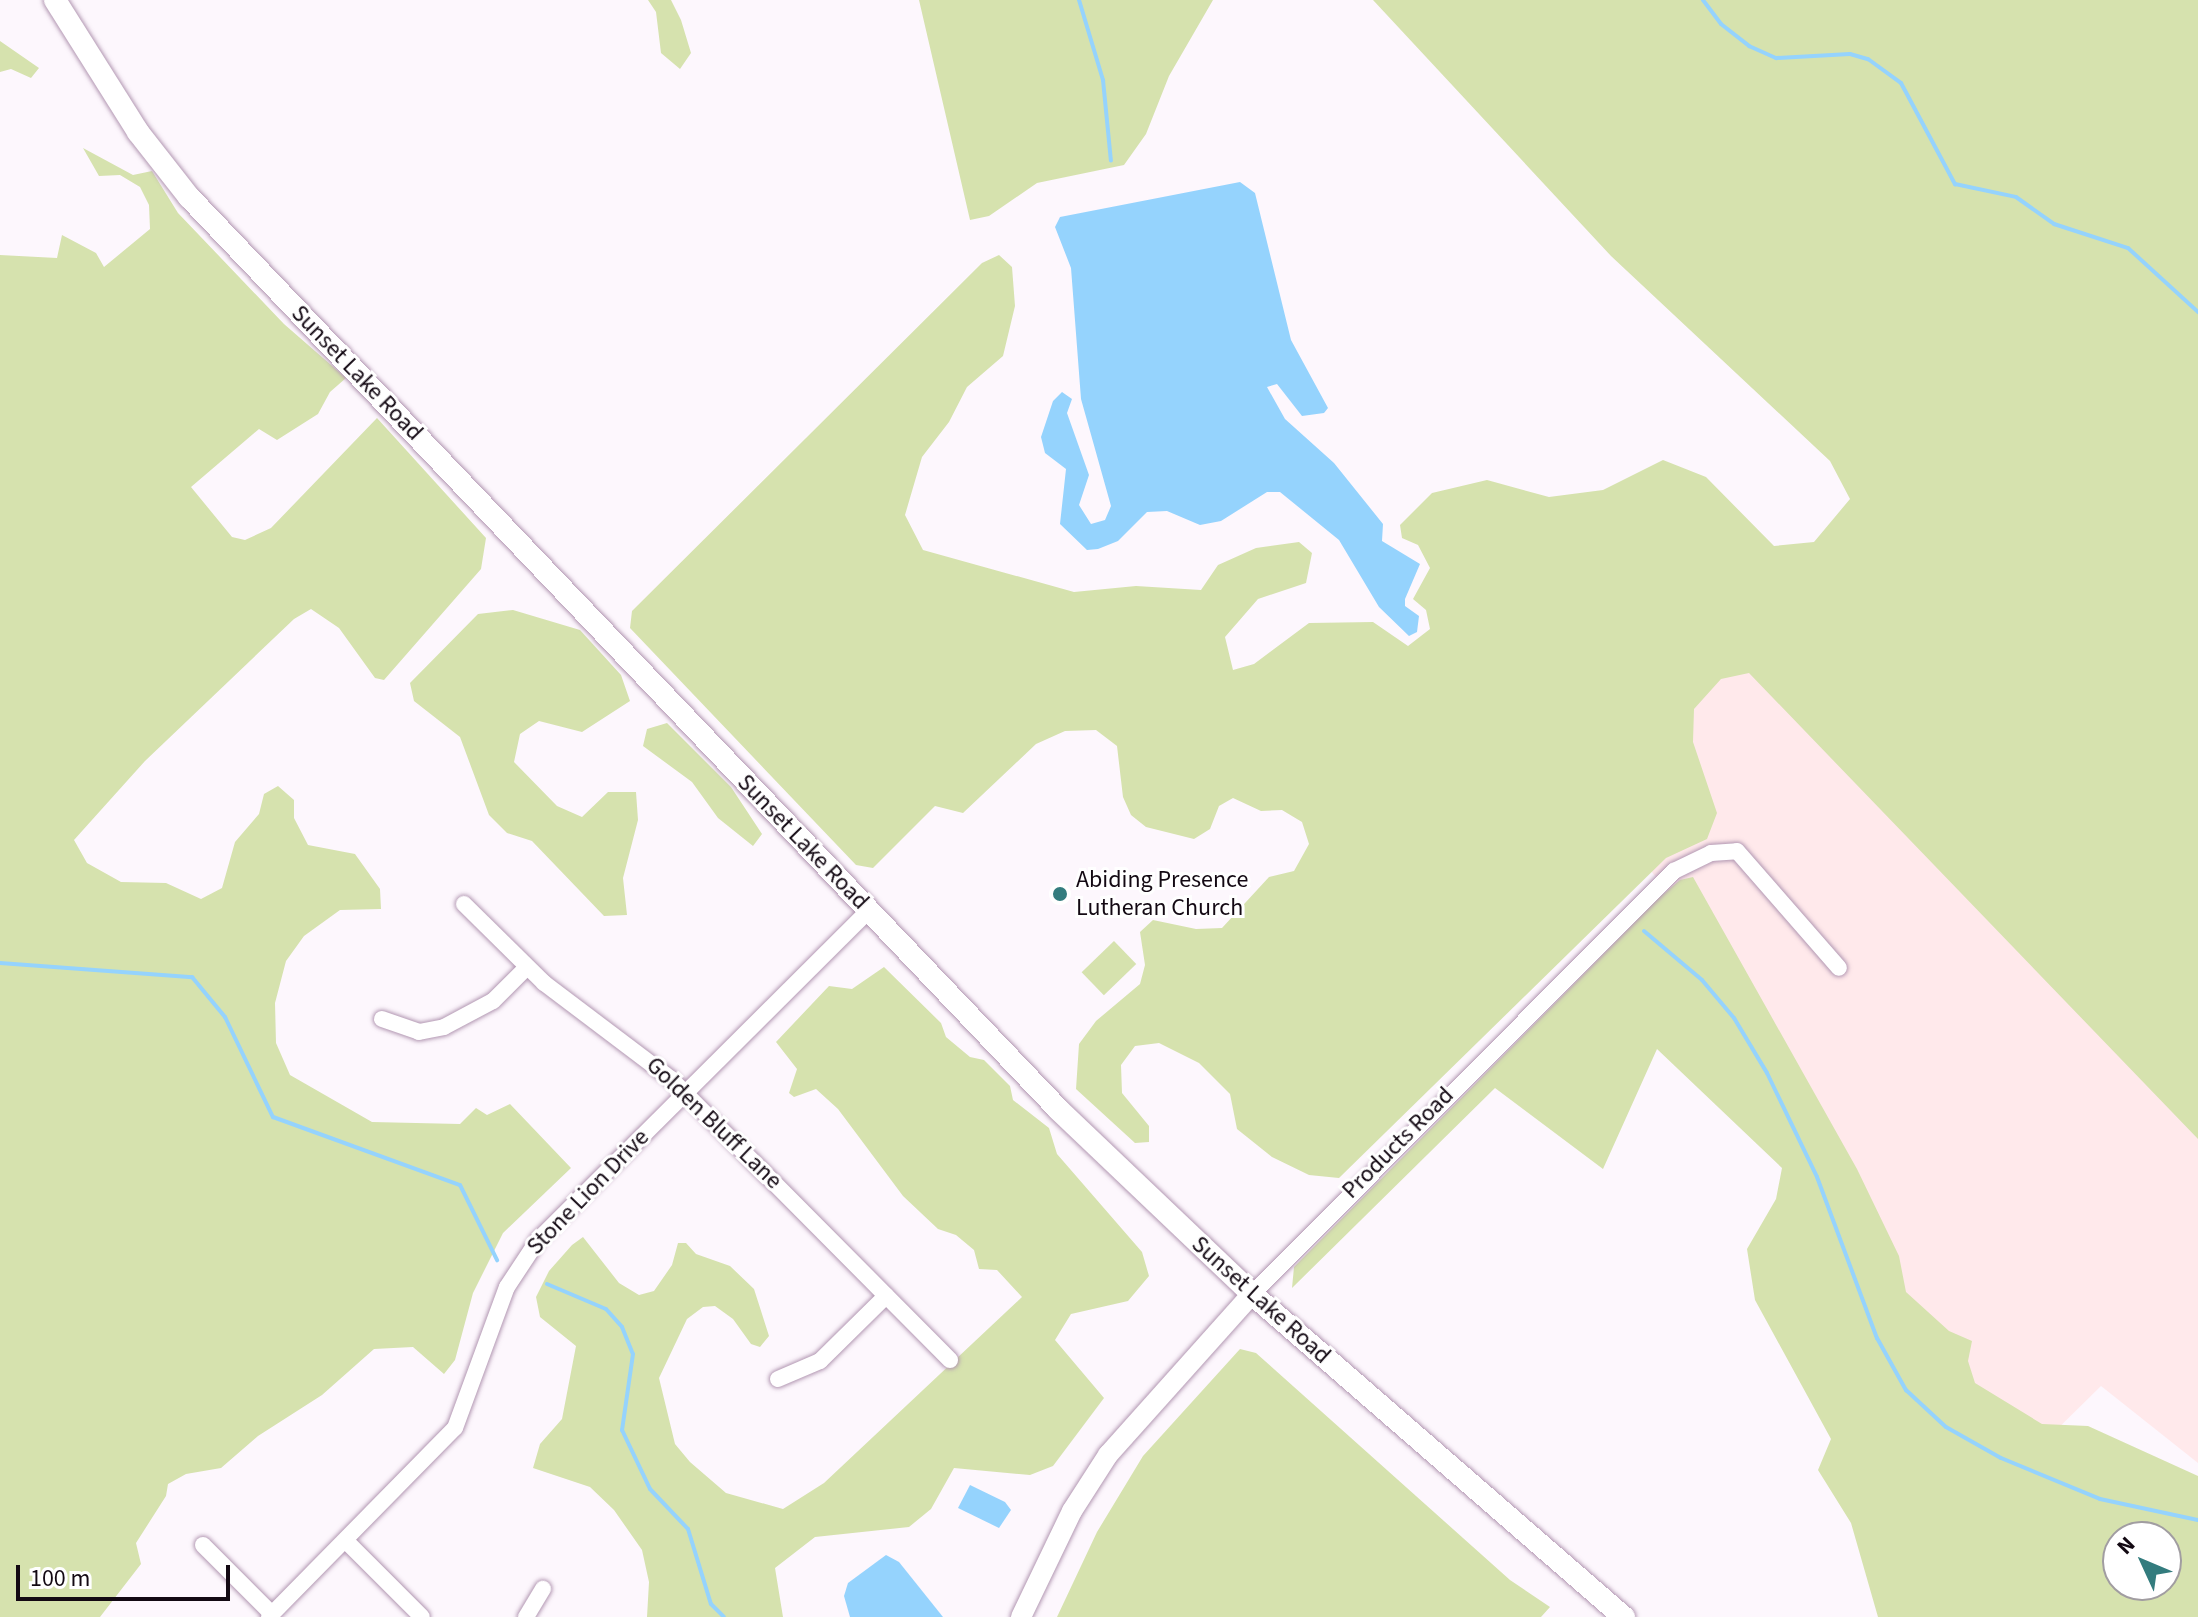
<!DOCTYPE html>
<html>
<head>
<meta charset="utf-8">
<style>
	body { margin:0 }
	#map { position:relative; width:2198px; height:1617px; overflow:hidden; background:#fdf7fd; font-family:"Source Sans 3",sans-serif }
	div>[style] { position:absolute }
	.industrial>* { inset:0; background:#ffe9eb }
	.green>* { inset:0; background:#d6e2ae; transform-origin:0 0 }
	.water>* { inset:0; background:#95d3fd }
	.stream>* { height:4px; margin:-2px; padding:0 2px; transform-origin:2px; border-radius:2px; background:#95d3fd }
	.roads { filter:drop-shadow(0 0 2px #b297b2) drop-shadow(0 0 2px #b297b2) }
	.minor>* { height:16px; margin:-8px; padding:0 8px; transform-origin:8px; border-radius:8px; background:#fff }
	.tertiary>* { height:20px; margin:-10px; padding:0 10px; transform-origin:10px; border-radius:10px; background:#fff }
	.secondary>* { height:22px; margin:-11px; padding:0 11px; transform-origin:11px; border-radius:11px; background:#fff }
	.dots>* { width:22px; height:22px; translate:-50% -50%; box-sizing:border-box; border:4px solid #fff; border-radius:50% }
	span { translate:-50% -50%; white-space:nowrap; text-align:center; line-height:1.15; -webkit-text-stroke:6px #fff; paint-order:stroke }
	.street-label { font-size:24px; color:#130913 }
	.poi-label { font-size:24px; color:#130913 }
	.left { translate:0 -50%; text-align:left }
	.north { position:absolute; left:2102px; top:1521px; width:80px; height:80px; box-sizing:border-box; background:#fff; border:2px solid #a19da1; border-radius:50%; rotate:314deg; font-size:22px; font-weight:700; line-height:32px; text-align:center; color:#130913 }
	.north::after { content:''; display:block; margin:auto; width:28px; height:36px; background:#337c7e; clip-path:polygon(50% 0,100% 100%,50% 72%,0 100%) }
	.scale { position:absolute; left:16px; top:1565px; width:214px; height:36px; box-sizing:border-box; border:4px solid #130913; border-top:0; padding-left:10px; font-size:24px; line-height:28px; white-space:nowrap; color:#130913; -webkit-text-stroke:6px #fff; paint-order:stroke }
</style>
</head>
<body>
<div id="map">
	<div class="industrial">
		<div style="clip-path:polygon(1710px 603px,2198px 1086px,2198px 1463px,2101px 1386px,2039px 1447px,1903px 1352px,1675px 899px,1644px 863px)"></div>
	</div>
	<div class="green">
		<div style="clip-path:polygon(648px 0,671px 0,681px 20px,691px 53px,680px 69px,661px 53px,656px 12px)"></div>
		<div style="clip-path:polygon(919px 0,1213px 0,1169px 76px,1146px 134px,1124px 165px,1037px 183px,989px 216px,970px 220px)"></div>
		<div style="clip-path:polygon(1373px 0,2198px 0,2198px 1139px,1749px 673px,1721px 679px,1694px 709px,1693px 742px,1717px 813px,1707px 839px,1666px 858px,1339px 1178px,1309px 1175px,1272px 1157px,1237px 1129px,1230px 1094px,1199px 1063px,1159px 1043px,1135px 1046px,1121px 1065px,1122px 1093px,1149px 1126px,1149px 1142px,1135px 1143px,1076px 1089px,1079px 1044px,1096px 1021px,1140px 984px,1145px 965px,1140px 932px,1153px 920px,1196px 929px,1222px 928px,1269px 877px,1294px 871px,1309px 844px,1302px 822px,1282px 810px,1261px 811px,1233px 798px,1219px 806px,1210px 829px,1194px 839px,1146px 827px,1131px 815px,1123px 797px,1117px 746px,1096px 730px,1065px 731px,1036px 744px,963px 813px,935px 806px,873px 868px,856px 865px,630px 628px,632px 611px,982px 263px,999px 255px,1012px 267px,1015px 306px,1003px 356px,967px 387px,949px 422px,922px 457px,905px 515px,923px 550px,1074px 592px,1136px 586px,1201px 590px,1218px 565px,1256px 548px,1299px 542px,1312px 553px,1306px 583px,1258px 599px,1225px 637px,1233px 670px,1254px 664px,1309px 623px,1373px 622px,1408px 646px,1430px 629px,1426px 610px,1413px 599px,1430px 568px,1418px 545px,1402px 538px,1400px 525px,1432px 493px,1487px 480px,1549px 497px,1603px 490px,1663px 460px,1706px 477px,1774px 546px,1814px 542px,1850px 499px,1830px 461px,1611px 256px)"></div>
		<div style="clip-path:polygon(0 41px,39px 68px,31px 78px,11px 69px,0 72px)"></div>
		<div style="clip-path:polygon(83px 148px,133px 175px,152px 171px,178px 213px,284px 324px,346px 378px,330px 392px,318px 414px,277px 440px,259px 429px,191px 487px,232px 537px,245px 540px,271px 528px,377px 418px,486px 538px,481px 569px,384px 680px,375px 678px,339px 628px,311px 609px,294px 619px,145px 761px,74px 840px,87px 863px,121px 882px,166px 883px,201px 899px,222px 888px,235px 842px,259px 814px,264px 794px,278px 786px,294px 800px,294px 818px,308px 845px,355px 854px,380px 889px,381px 909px,340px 910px,304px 936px,286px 961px,275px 1003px,276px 1043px,290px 1075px,372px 1122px,460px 1124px,476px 1108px,487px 1115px,510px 1104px,571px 1168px,503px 1233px,473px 1293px,455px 1360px,444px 1374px,413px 1347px,374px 1349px,322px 1395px,258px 1436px,221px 1468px,186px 1474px,168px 1484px,166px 1496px,136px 1543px,141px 1564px,100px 1617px,0 1617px,0 255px,57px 258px,62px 235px,96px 253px,104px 267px,150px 229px,149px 205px,140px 187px,120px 175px,99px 176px)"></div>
		<div style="clip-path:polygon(513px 610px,580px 630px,621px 675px,630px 701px,582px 732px,539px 721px,520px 734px,514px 762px,557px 806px,582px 817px,608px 792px,636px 792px,638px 820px,623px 878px,627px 915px,604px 916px,532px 841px,507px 833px,489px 815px,460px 737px,414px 701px,410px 683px,478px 614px)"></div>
		<div style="clip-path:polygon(667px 723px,731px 787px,762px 834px,753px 846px,718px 818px,692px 782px,643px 746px,647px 729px)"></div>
		<div style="clip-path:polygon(evenodd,1693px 877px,1857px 1169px,1899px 1256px,1906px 1292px,1949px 1331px,1972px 1341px,1968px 1361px,1975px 1383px,2042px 1424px,2088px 1426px,2198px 1476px,2198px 1617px,1878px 1617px,1851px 1523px,1818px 1470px,1831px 1439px,1755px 1300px,1747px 1249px,1776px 1199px,1782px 1168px,1657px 1049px,1603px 1169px,1495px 1088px,1292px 1288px,1294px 1267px,1661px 896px,1680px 880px,1693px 877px,2166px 1537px,2166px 1585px,2118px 1585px,2118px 1537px,2166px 1537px)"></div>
		<div style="left:1114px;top:941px;width:32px;height:45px;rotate:46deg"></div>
		<div style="clip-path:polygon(884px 967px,941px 1023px,946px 1037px,970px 1057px,984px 1060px,1010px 1086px,1013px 1100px,1049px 1128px,1057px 1154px,1142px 1252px,1149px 1276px,1128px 1301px,1071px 1314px,1055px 1340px,1104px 1398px,1053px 1466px,1030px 1475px,954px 1468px,931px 1509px,909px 1527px,815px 1537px,775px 1568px,783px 1617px,647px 1617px,649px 1582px,642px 1550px,614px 1510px,590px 1487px,533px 1468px,540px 1444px,562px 1419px,576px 1346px,540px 1317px,536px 1297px,549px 1271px,572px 1245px,583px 1237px,619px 1283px,639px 1295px,654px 1291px,672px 1265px,678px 1243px,686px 1243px,696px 1254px,730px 1266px,754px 1289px,769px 1336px,760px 1347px,751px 1344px,733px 1319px,715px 1306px,703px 1307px,687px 1319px,659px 1378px,675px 1444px,690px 1462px,726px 1493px,783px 1509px,824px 1483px,1022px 1297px,997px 1270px,979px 1269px,974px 1250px,956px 1235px,938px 1229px,903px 1196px,838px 1109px,816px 1089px,794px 1097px,789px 1093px,797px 1069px,776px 1042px,829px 986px,852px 989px)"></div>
		<div style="clip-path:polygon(1240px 1349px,1256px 1353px,1510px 1580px,1550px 1607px,1541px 1617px,1057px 1617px,1097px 1532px,1143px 1456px)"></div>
	</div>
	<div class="water">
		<div style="clip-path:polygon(1240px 182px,1255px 193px,1291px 340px,1328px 408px,1324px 413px,1302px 416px,1277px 384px,1267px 387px,1285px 419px,1334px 463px,1383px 524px,1382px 541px,1420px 564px,1405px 599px,1405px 606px,1419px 616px,1417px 632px,1409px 636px,1379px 607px,1339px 540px,1280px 492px,1267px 492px,1221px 521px,1200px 525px,1167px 511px,1147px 512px,1118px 541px,1098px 549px,1087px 550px,1060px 524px,1066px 469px,1045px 453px,1041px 437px,1053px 401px,1062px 392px,1072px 399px,1067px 413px,1089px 475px,1079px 505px,1091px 524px,1105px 520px,1111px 506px,1081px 399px,1071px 268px,1055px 227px,1060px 217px)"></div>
		<div style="clip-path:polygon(970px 1485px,1005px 1502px,1011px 1510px,999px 1528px,958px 1508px)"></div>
		<div style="clip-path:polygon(886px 1555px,899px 1562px,943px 1617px,850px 1617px,844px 1596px,848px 1583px)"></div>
	</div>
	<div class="stream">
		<div style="left:1079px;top:0;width:84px;rotate:73.3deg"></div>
		<div style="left:1103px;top:80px;width:81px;rotate:84.4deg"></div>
		<div style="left:1703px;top:0;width:30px;rotate:53deg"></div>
		<div style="left:1721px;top:24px;width:36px;rotate:38deg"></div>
		<div style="left:1749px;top:46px;width:30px;rotate:24deg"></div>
		<div style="left:1776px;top:58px;width:74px;rotate:-3.1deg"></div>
		<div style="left:1850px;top:54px;width:19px;rotate:16deg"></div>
		<div style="left:1868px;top:59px;width:41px;rotate:36deg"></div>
		<div style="left:1901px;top:83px;width:115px;rotate:61.9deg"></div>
		<div style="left:1955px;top:184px;width:62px;rotate:12deg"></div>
		<div style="left:2016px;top:197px;width:47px;rotate:35.4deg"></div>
		<div style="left:2054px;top:224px;width:78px;rotate:18deg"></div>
		<div style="left:2128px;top:248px;width:95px;rotate:42.4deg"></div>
		<div style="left:1644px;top:931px;width:76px;rotate:40.2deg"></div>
		<div style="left:1702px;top:980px;width:50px;rotate:49.9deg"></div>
		<div style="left:1734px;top:1018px;width:64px;rotate:59deg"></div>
		<div style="left:1767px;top:1073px;width:115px;rotate:64.3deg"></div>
		<div style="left:1817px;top:1177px;width:172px;rotate:69.6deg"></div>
		<div style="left:1877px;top:1338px;width:60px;rotate:60.9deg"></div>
		<div style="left:1906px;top:1390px;width:54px;rotate:42.8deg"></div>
		<div style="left:1946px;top:1427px;width:63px;rotate:29.4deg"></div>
		<div style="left:2001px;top:1458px;width:107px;rotate:22.5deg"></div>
		<div style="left:2100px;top:1499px;width:100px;rotate:12.1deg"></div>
		<div style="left:0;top:963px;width:193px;rotate:4.2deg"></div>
		<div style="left:192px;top:977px;width:52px;rotate:50.5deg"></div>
		<div style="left:225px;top:1017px;width:111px;rotate:64.4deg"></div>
		<div style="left:273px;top:1117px;width:199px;rotate:20deg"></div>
		<div style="left:460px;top:1185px;width:84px;rotate:63.7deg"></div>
		<div style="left:547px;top:1284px;width:64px;rotate:23deg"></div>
		<div style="left:606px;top:1309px;width:24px;rotate:48deg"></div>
		<div style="left:622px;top:1327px;width:29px;rotate:68deg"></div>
		<div style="left:633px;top:1354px;width:77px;rotate:98.2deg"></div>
		<div style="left:622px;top:1430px;width:65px;rotate:64.6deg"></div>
		<div style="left:650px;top:1489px;width:55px;rotate:46.5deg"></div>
		<div style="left:688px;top:1529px;width:78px;rotate:73deg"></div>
		<div style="left:711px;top:1604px;width:18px;rotate:45deg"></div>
	</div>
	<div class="roads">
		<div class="minor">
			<div style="left:464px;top:904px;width:112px;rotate:44.6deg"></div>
			<div style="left:544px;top:983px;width:159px;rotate:37.1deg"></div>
			<div style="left:671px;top:1079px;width:396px;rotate:45.2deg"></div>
			<div style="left:382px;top:1019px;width:39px;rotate:19deg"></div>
			<div style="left:419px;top:1032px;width:25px;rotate:-11deg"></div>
			<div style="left:444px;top:1027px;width:55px;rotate:-28deg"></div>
			<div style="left:493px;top:1001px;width:48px;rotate:-45deg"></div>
			<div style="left:1252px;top:1294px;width:598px;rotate:-45.07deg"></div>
			<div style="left:1674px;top:871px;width:41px;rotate:-25.9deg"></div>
			<div style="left:1711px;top:853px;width:26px;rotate:-4deg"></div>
			<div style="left:1737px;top:851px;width:155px;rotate:48.9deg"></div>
			<div style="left:778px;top:1379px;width:46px;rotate:-23.2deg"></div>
			<div style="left:820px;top:1361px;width:93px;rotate:-44.6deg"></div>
			<div style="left:346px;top:1541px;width:107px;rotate:45deg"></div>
			<div style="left:203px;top:1545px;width:98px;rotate:45deg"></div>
			<div style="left:269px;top:1617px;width:265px;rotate:-45.5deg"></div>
			<div style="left:455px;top:1428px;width:150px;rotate:-69.8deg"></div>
			<div style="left:507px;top:1287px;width:56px;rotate:-56.6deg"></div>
			<div style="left:538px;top:1240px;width:467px;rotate:-44.9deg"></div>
			<div style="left:526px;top:1617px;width:33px;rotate:-59deg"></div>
		</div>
		<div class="tertiary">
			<div style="left:1021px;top:1617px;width:118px;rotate:-64.3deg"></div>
			<div style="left:1072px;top:1511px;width:67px;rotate:-57.3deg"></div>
			<div style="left:1108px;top:1455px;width:216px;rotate:-48.2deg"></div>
		</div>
		<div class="secondary">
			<div style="left:55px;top:0;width:156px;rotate:57.8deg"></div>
			<div style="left:138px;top:132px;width:83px;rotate:51.9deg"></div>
			<div style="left:189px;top:197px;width:1261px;rotate:46.38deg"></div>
			<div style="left:1059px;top:1110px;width:267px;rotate:43.6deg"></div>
			<div style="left:1252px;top:1294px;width:493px;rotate:41deg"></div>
		</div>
	</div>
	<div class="dots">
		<div style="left:1060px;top:894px;background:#337c7e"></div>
	</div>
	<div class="street-label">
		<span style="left:357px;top:373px;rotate:46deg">Sunset Lake Road</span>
		<span style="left:803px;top:842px;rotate:46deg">Sunset Lake Road</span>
		<span style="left:714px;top:1123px;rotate:44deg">Golden Bluff Lane</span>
		<span style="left:1398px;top:1143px;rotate:-45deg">Products Road</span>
		<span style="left:588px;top:1192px;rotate:-46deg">Stone Lion Drive</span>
		<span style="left:1261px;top:1300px;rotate:42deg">Sunset Lake Road</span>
	</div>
	<div class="poi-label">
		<span class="left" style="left:1076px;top:894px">Abiding Presence<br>Lutheran Church</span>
	</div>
	<div class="north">N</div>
	<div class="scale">100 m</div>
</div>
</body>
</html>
